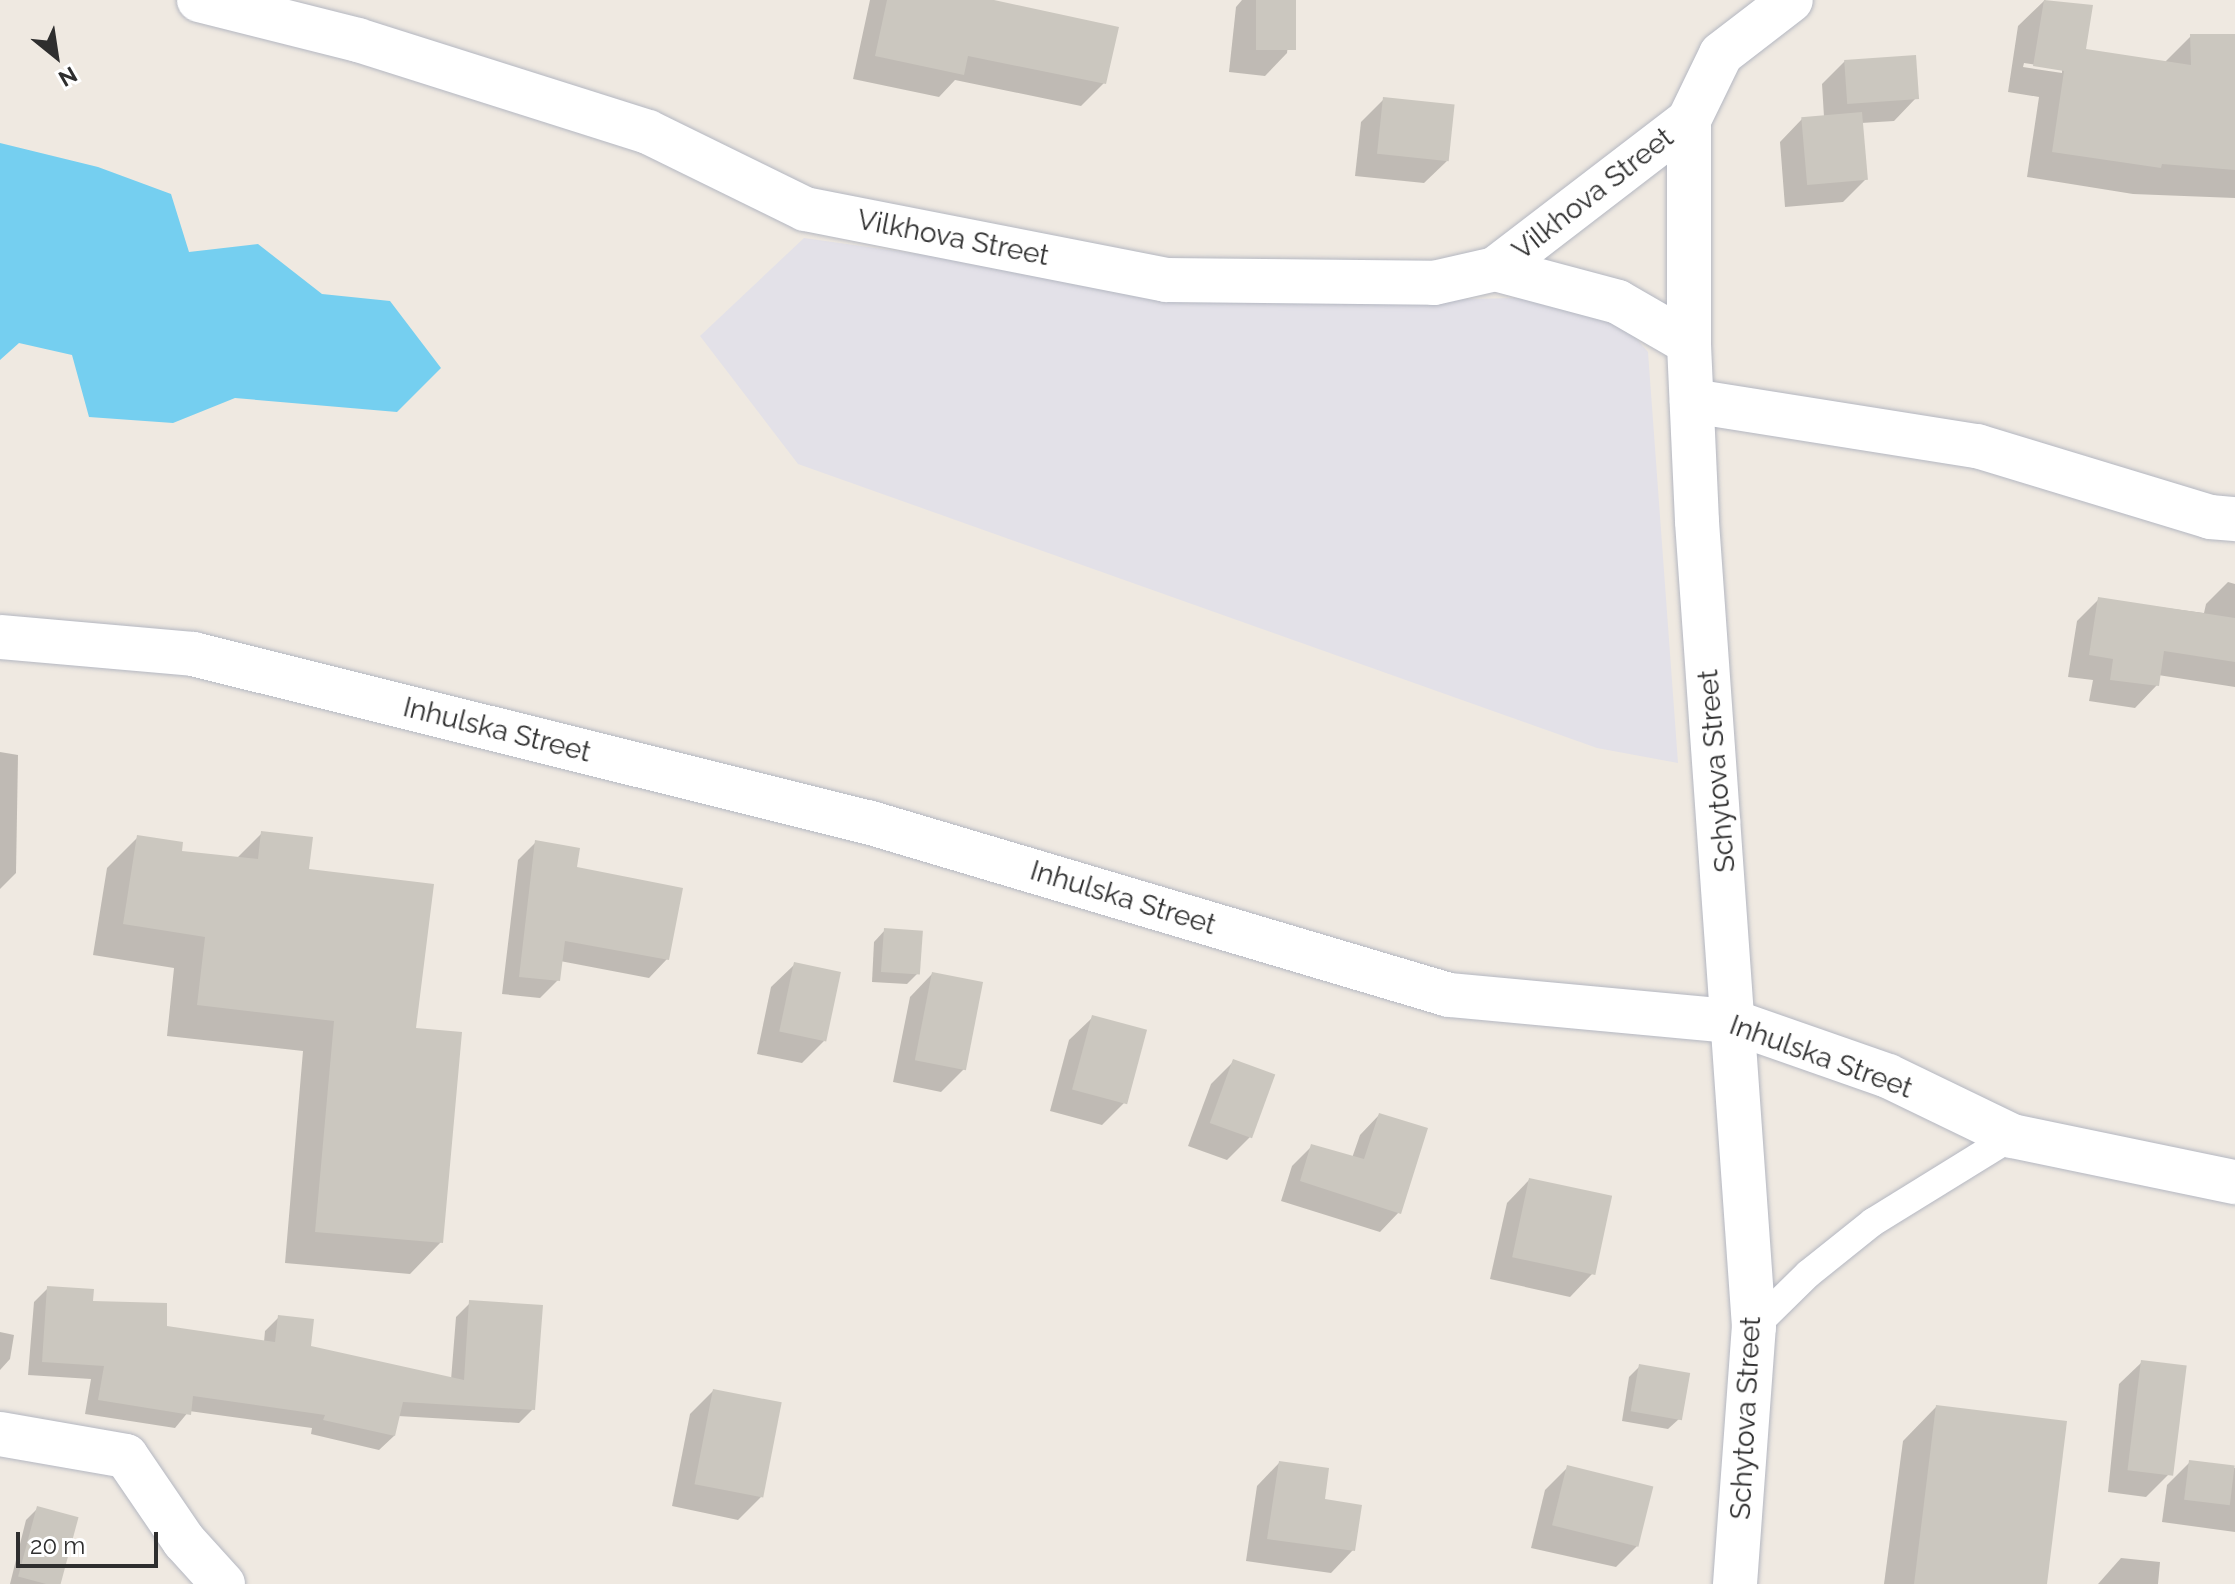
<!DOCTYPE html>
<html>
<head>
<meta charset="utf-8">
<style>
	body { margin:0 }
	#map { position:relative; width:2235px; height:1584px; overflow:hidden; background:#efe9e1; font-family:Raleway,sans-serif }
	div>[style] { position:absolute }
	.industrial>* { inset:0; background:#e3e1e8 }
	.water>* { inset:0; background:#75cff0 }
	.shadow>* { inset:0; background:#0003 }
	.building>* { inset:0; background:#cbc7bf; transform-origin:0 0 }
	.roads { filter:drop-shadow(0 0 2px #b4b7c1) drop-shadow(0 0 2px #b4b7c1) }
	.service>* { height:28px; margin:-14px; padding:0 14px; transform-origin:14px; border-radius:14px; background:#fff }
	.minor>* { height:44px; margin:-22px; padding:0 22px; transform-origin:22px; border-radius:22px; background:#fff }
	.tertiary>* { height:44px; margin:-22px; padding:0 22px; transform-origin:22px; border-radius:22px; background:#fff }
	span { translate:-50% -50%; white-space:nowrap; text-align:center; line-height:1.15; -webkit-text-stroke:8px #fff; paint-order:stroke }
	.street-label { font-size:28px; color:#2e2e2e }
	.north { position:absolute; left:16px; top:16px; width:80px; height:80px; -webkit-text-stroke:6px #fff; paint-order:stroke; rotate:150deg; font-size:22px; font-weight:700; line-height:32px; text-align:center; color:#2e2e2e }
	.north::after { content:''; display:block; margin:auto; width:28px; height:36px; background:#2e2e2e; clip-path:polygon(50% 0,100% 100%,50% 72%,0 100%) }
	.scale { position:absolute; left:16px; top:1532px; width:142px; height:36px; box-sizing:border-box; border:4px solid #2e2e2e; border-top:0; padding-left:10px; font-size:24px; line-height:28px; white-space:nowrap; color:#2e2e2e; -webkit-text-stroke:6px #fff; paint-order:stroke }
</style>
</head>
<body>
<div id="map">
	<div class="industrial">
		<div style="clip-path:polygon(804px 238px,1182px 291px,1422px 300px,1567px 297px,1613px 312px,1648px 352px,1678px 763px,1597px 748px,798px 464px,700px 336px)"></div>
	</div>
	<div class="water">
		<div style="clip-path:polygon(0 143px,98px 167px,171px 194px,189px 252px,258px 244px,322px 294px,390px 301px,441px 368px,397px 412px,235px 398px,173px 423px,89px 417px,72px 355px,19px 343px,0 360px)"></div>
	</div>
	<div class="shadow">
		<div style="clip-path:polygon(870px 0,984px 0,1104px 83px,1081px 106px,955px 80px,939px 97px,853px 79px)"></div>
		<div style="clip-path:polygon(1242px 0,1294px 0,1287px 53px,1265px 76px,1229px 72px,1236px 7px)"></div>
		<div style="clip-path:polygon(evenodd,2045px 0,2084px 51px,2164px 63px,2191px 36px,2235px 36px,2235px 198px,2133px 194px,2027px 177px,2039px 97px,2008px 92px,2018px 26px,2045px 0,2024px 63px,2062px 69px,2062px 73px,2023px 67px,2024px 63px)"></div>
		<div style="clip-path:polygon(1845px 61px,1916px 98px,1894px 121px,1861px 123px,1866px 179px,1843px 202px,1785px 207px,1780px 142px,1802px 119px,1824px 117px,1822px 84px)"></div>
		<div style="clip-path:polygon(1384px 99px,1447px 161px,1424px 183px,1355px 176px,1361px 122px)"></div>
		<div style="clip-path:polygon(2228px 582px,2235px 584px,2235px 687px,2158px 675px,2157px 685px,2135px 708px,2089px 701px,2093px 680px,2068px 677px,2077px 621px,2099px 599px,2204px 613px,2206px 604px)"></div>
		<div style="clip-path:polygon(0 752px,18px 755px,16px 873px,0 889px)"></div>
		<div style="clip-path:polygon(262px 833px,414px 1030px,441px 1242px,410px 1274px,285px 1263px,303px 1051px,167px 1036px,174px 968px,93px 955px,107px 868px,138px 837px,180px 852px,236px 859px)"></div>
		<div style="clip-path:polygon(536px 842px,574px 868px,667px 959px,649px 978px,560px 961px,558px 980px,540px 998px,502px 994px,518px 860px)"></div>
		<div style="clip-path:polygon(885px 930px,918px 973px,907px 984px,872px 982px,874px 942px)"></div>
		<div style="clip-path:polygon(794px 965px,825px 1040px,802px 1063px,757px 1054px,771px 987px)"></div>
		<div style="clip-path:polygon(932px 974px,964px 1069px,941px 1092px,893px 1082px,910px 997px)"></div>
		<div style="clip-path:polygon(1092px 1018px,1125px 1102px,1102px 1125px,1050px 1111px,1069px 1040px)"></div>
		<div style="clip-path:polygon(1234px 1061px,1250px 1137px,1227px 1160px,1188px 1146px,1211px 1084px)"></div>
		<div style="clip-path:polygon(1379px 1115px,1399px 1212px,1380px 1232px,1281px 1201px,1292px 1166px,1312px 1146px,1352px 1158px,1360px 1135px)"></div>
		<div style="clip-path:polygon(1529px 1180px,1592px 1274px,1570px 1297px,1490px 1279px,1507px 1203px)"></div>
		<div style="clip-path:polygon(48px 1288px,165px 1328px,264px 1342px,265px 1331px,279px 1317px,309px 1347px,451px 1380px,456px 1317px,470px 1303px,533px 1409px,519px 1423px,398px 1416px,394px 1436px,379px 1450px,311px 1434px,312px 1428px,189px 1411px,175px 1428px,85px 1414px,91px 1379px,28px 1375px,34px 1302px)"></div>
		<div style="clip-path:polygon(0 1332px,14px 1335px,10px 1359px,0 1370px)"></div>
		<div style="clip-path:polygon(2142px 1362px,2168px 1475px,2146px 1497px,2108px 1492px,2119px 1384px)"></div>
		<div style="clip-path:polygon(1640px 1366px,1680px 1418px,1668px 1429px,1622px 1421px,1629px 1377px)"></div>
		<div style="clip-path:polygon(713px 1391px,761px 1497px,738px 1520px,672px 1506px,690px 1414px)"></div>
		<div style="clip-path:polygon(1936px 1407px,2043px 1584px,1884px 1584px,1903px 1441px)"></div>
		<div style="clip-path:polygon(2190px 1462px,2235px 1468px,2235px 1532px,2162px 1522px,2167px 1485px)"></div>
		<div style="clip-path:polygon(1279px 1463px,1322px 1501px,1353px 1550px,1331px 1573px,1246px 1561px,1257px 1486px)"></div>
		<div style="clip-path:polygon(1568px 1467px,1638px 1545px,1616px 1567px,1531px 1548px,1545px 1490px)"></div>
		<div style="clip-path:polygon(37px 1509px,77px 1518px,60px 1584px,10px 1584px,26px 1520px)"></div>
		<div style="clip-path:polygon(2121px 1558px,2160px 1562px,2158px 1584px,2098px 1584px)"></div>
	</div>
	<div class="building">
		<div style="clip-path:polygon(887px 0,994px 0,1119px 27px,1106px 84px,968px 56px,964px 75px,875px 56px)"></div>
		<div style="left:1256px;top:0;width:40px;height:50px"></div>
		<div style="clip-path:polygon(2044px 0,2093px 5px,2086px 49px,2191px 65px,2190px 34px,2235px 34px,2235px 170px,2162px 164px,2161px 168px,2052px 152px,2064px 71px,2033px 66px)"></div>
		<div style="left:1916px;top:55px;width:44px;height:72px;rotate:86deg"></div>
		<div style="left:1383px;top:97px;width:72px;height:57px;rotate:6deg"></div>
		<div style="left:1862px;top:112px;width:68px;height:61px;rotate:85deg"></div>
		<div style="clip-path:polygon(2098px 597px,2235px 618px,2235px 662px,2164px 651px,2159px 686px,2110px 680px,2113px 659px,2089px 655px)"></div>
		<div style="clip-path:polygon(261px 831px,313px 837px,309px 869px,434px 884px,416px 1028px,462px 1032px,443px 1243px,315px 1232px,334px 1021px,197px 1005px,205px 937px,123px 924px,137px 835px,183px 842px,182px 851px,258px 859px)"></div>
		<div style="clip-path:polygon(535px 840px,580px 848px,577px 867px,683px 888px,669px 960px,565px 941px,560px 981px,519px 977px)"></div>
		<div style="left:884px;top:928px;width:39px;height:44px;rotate:4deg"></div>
		<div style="left:794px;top:962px;width:48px;height:71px;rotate:12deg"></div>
		<div style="left:932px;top:972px;width:52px;height:90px;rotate:11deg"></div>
		<div style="left:1092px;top:1015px;width:57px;height:77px;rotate:15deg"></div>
		<div style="left:1233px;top:1059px;width:45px;height:68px;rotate:20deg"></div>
		<div style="clip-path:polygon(1379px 1113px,1428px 1128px,1401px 1214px,1300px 1181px,1311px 1144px,1364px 1159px)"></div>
		<div style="left:1529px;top:1178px;width:85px;height:81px;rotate:12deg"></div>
		<div style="clip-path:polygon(47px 1286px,94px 1289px,93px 1301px,167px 1303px,167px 1326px,275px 1342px,278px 1315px,314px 1319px,311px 1346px,464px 1380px,469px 1300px,543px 1305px,535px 1410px,403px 1402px,395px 1436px,323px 1420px,325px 1415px,193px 1396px,191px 1415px,98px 1400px,104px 1366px,42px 1362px)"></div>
		<div style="left:2141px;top:1360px;width:46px;height:111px;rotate:7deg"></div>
		<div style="left:1639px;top:1364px;width:52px;height:48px;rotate:10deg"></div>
		<div style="left:713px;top:1389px;width:70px;height:97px;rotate:11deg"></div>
		<div style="left:1936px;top:1405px;width:132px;height:181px;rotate:7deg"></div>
		<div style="left:2189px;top:1460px;width:46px;height:40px;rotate:7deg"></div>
		<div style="clip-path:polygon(1279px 1461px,1329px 1468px,1325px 1499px,1362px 1505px,1355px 1551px,1267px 1539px)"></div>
		<div style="left:1567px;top:1465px;width:89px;height:62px;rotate:14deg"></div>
		<div style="left:37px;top:1506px;width:43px;height:73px;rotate:15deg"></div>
	</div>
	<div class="roads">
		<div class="service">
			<div style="left:1754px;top:1327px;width:76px;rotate:-44.5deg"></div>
			<div style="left:1808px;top:1274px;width:83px;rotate:-38.7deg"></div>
			<div style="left:1873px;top:1222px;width:163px;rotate:-31.7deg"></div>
		</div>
		<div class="minor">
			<div style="left:199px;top:0;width:164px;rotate:14.1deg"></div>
			<div style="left:358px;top:40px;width:304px;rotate:17.6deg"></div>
			<div style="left:648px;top:132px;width:175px;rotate:26.1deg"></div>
			<div style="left:805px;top:209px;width:368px;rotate:11.1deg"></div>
			<div style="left:1166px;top:280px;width:268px;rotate:0.6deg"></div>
			<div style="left:1434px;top:283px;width:63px;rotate:-12.9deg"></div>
			<div style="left:1495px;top:269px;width:245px;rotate:-37.5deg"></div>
			<div style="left:1495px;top:269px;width:127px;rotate:15deg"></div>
			<div style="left:1618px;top:302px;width:82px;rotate:30deg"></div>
			<div style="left:1692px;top:401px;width:289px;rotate:9deg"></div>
			<div style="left:1977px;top:446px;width:244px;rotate:16.9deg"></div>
			<div style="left:2210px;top:517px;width:25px;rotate:5deg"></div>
			<div style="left:0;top:637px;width:194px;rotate:5deg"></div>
			<div style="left:193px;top:654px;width:699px;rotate:14deg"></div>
			<div style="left:871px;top:823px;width:603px;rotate:16.57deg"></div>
			<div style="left:1449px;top:995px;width:283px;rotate:5.3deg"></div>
			<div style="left:1731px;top:1021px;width:166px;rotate:19.3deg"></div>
			<div style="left:1888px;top:1076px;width:138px;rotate:25.8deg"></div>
			<div style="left:2012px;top:1136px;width:228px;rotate:11.7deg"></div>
			<div style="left:0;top:1434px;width:128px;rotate:9.9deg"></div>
			<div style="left:126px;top:1456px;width:103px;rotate:55.7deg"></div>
			<div style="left:184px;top:1541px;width:58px;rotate:47.8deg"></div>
		</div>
		<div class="tertiary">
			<div style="left:1735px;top:1584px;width:258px;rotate:-85.8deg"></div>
			<div style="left:1754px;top:1327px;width:808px;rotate:-94.05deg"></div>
			<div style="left:1697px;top:521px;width:178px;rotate:-92.6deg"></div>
			<div style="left:1689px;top:343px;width:223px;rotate:-90deg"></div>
			<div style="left:1689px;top:120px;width:73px;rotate:-64.1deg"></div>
			<div style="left:1721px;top:54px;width:88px;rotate:-37.6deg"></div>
		</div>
	</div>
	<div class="street-label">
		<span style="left:1593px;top:194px;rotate:-38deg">Vilkhova Street</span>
		<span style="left:953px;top:238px;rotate:11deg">Vilkhova Street</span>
		<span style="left:497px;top:730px;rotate:14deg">Inhulska Street</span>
		<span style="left:1717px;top:771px;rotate:-95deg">Schytova Street</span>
		<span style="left:1123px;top:898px;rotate:17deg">Inhulska Street</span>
		<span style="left:1821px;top:1057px;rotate:20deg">Inhulska Street</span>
		<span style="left:1746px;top:1418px;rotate:-87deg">Schytova Street</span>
	</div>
	<div class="north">N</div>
	<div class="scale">20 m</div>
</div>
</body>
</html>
